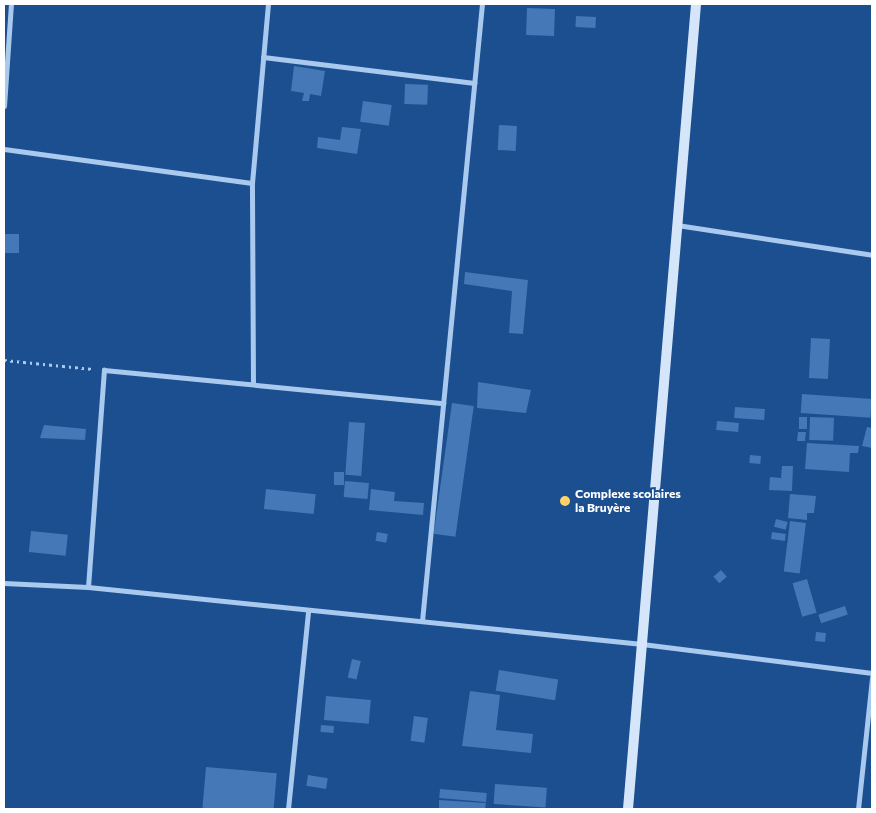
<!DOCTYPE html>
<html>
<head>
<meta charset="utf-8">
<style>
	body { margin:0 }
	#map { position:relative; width:876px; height:813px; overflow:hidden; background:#1b4f8f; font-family:Commissioner,sans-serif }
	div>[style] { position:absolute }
	.building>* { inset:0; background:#4478b7; transform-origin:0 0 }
	.path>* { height:3px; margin-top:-1.5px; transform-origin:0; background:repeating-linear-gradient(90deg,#a9c9ee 0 2.5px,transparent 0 6.5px) }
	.street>* { height:5px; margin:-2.5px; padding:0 2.5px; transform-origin:2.5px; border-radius:2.5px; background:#a9c9ee }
	.secondary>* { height:10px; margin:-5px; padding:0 5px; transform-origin:5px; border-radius:5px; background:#d6e6fa }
	.dots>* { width:14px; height:14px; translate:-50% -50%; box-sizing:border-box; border:2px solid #1b4f8f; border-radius:50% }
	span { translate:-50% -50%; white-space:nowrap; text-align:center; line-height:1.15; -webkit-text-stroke:4px #1b4f8f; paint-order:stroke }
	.poi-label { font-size:12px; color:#fff; font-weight:700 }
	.left { translate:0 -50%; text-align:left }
	.frame { position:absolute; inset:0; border:5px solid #fff; pointer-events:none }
</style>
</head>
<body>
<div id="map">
	<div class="building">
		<div style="left:527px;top:8px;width:28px;height:27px;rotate:2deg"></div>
		<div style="left:576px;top:16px;width:20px;height:11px;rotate:3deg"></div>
		<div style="clip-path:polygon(294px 66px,325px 71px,321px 96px,310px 94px,309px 101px,302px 101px,304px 93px,291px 91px)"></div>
		<div style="left:405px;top:84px;width:23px;height:20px;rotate:2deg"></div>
		<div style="left:363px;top:101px;width:29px;height:21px;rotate:8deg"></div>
		<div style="left:499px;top:125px;width:18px;height:25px;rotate:3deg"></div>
		<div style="clip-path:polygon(342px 127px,361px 129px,357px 154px,317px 148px,318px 137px,340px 140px)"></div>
		<div style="left:4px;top:234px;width:15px;height:19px"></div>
		<div style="clip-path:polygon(465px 272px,528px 280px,523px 334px,509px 333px,512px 291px,464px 284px)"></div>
		<div style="left:811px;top:338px;width:19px;height:40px;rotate:3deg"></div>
		<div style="clip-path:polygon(478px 382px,531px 390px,526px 413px,477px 408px)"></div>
		<div style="left:802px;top:394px;width:70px;height:19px;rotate:4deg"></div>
		<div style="left:452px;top:403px;width:22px;height:132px;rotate:8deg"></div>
		<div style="left:735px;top:407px;width:30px;height:11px;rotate:4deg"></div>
		<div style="left:799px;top:417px;width:8px;height:12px"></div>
		<div style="left:810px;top:417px;width:24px;height:23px;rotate:2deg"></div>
		<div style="left:717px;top:421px;width:22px;height:9px;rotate:5deg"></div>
		<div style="left:349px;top:422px;width:16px;height:53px;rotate:4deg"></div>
		<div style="clip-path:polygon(44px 425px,86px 429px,85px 440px,40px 438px)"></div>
		<div style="clip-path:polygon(867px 427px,872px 428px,872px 448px,862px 446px)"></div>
		<div style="clip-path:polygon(798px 432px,806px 432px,805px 441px,797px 441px)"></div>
		<div style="clip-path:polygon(807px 443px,859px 446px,858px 453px,850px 453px,849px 472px,805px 469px)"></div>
		<div style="left:750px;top:455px;width:11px;height:8px;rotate:5deg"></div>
		<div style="clip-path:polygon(782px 466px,793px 466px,792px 491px,769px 490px,770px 477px,781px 478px)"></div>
		<div style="left:334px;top:472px;width:10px;height:13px"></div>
		<div style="left:345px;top:481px;width:24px;height:16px;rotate:5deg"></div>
		<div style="left:266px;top:489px;width:50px;height:20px;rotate:6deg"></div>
		<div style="clip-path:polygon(371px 489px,395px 492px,394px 501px,424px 503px,423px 515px,369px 510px)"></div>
		<div style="clip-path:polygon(790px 494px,816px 496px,814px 513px,807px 513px,807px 520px,788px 518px)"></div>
		<div style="left:776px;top:519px;width:12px;height:8px;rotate:14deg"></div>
		<div style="left:790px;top:521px;width:16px;height:51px;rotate:7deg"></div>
		<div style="left:31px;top:531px;width:37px;height:21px;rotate:6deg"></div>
		<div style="left:377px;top:532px;width:11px;height:9px;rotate:10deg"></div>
		<div style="left:772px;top:532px;width:14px;height:7px;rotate:8deg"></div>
		<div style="left:721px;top:570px;width:9px;height:10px;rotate:49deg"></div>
		<div style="left:807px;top:579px;width:35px;height:15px;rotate:74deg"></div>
		<div style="left:845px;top:606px;width:9px;height:28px;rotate:72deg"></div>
		<div style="left:816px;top:632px;width:10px;height:9px;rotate:6deg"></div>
		<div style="left:352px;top:659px;width:9px;height:19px;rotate:13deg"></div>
		<div style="left:499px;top:670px;width:60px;height:21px;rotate:9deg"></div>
		<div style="clip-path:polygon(470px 691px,500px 695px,496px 730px,533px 734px,531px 753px,462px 746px)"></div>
		<div style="left:326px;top:696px;width:45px;height:24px;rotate:5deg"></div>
		<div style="left:414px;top:716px;width:14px;height:25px;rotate:8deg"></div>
		<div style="left:321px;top:725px;width:13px;height:7px;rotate:4deg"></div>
		<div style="left:206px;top:767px;width:71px;height:41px;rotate:5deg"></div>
		<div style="left:308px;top:775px;width:20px;height:11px;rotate:9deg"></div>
		<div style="left:495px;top:784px;width:52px;height:20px;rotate:4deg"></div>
		<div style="left:440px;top:789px;width:47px;height:9px;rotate:5deg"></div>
		<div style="clip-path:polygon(439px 800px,486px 803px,485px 809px,439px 809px)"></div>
	</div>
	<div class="path">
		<div style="left:4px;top:360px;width:89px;rotate:5.8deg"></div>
	</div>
	<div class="street">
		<div style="left:263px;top:57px;width:213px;rotate:7deg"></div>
		<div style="left:4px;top:106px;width:102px;rotate:-86.1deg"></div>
		<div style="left:4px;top:149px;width:250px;rotate:7.8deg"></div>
		<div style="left:677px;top:225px;width:197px;rotate:8.7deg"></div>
		<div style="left:253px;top:384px;width:201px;rotate:-90.3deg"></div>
		<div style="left:252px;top:183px;width:180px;rotate:-84.9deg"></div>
		<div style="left:4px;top:583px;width:84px;rotate:2.7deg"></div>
		<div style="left:88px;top:587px;width:557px;rotate:5.87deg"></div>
		<div style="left:642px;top:644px;width:232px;rotate:7.2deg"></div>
		<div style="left:88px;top:587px;width:218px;rotate:-85.8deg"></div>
		<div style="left:104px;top:370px;width:341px;rotate:5.6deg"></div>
		<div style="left:422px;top:621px;width:620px;rotate:-84.45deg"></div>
		<div style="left:288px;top:809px;width:199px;rotate:-84.2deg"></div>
		<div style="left:858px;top:809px;width:133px;rotate:-83.9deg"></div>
	</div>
	<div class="secondary">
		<div style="left:628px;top:809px;width:808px;rotate:-85.17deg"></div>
	</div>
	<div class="dots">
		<div style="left:565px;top:501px;background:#ffd166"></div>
	</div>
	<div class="poi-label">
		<span class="left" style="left:575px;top:501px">Complexe scolaires<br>la Bruyère</span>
	</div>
	<div class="frame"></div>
</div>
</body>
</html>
